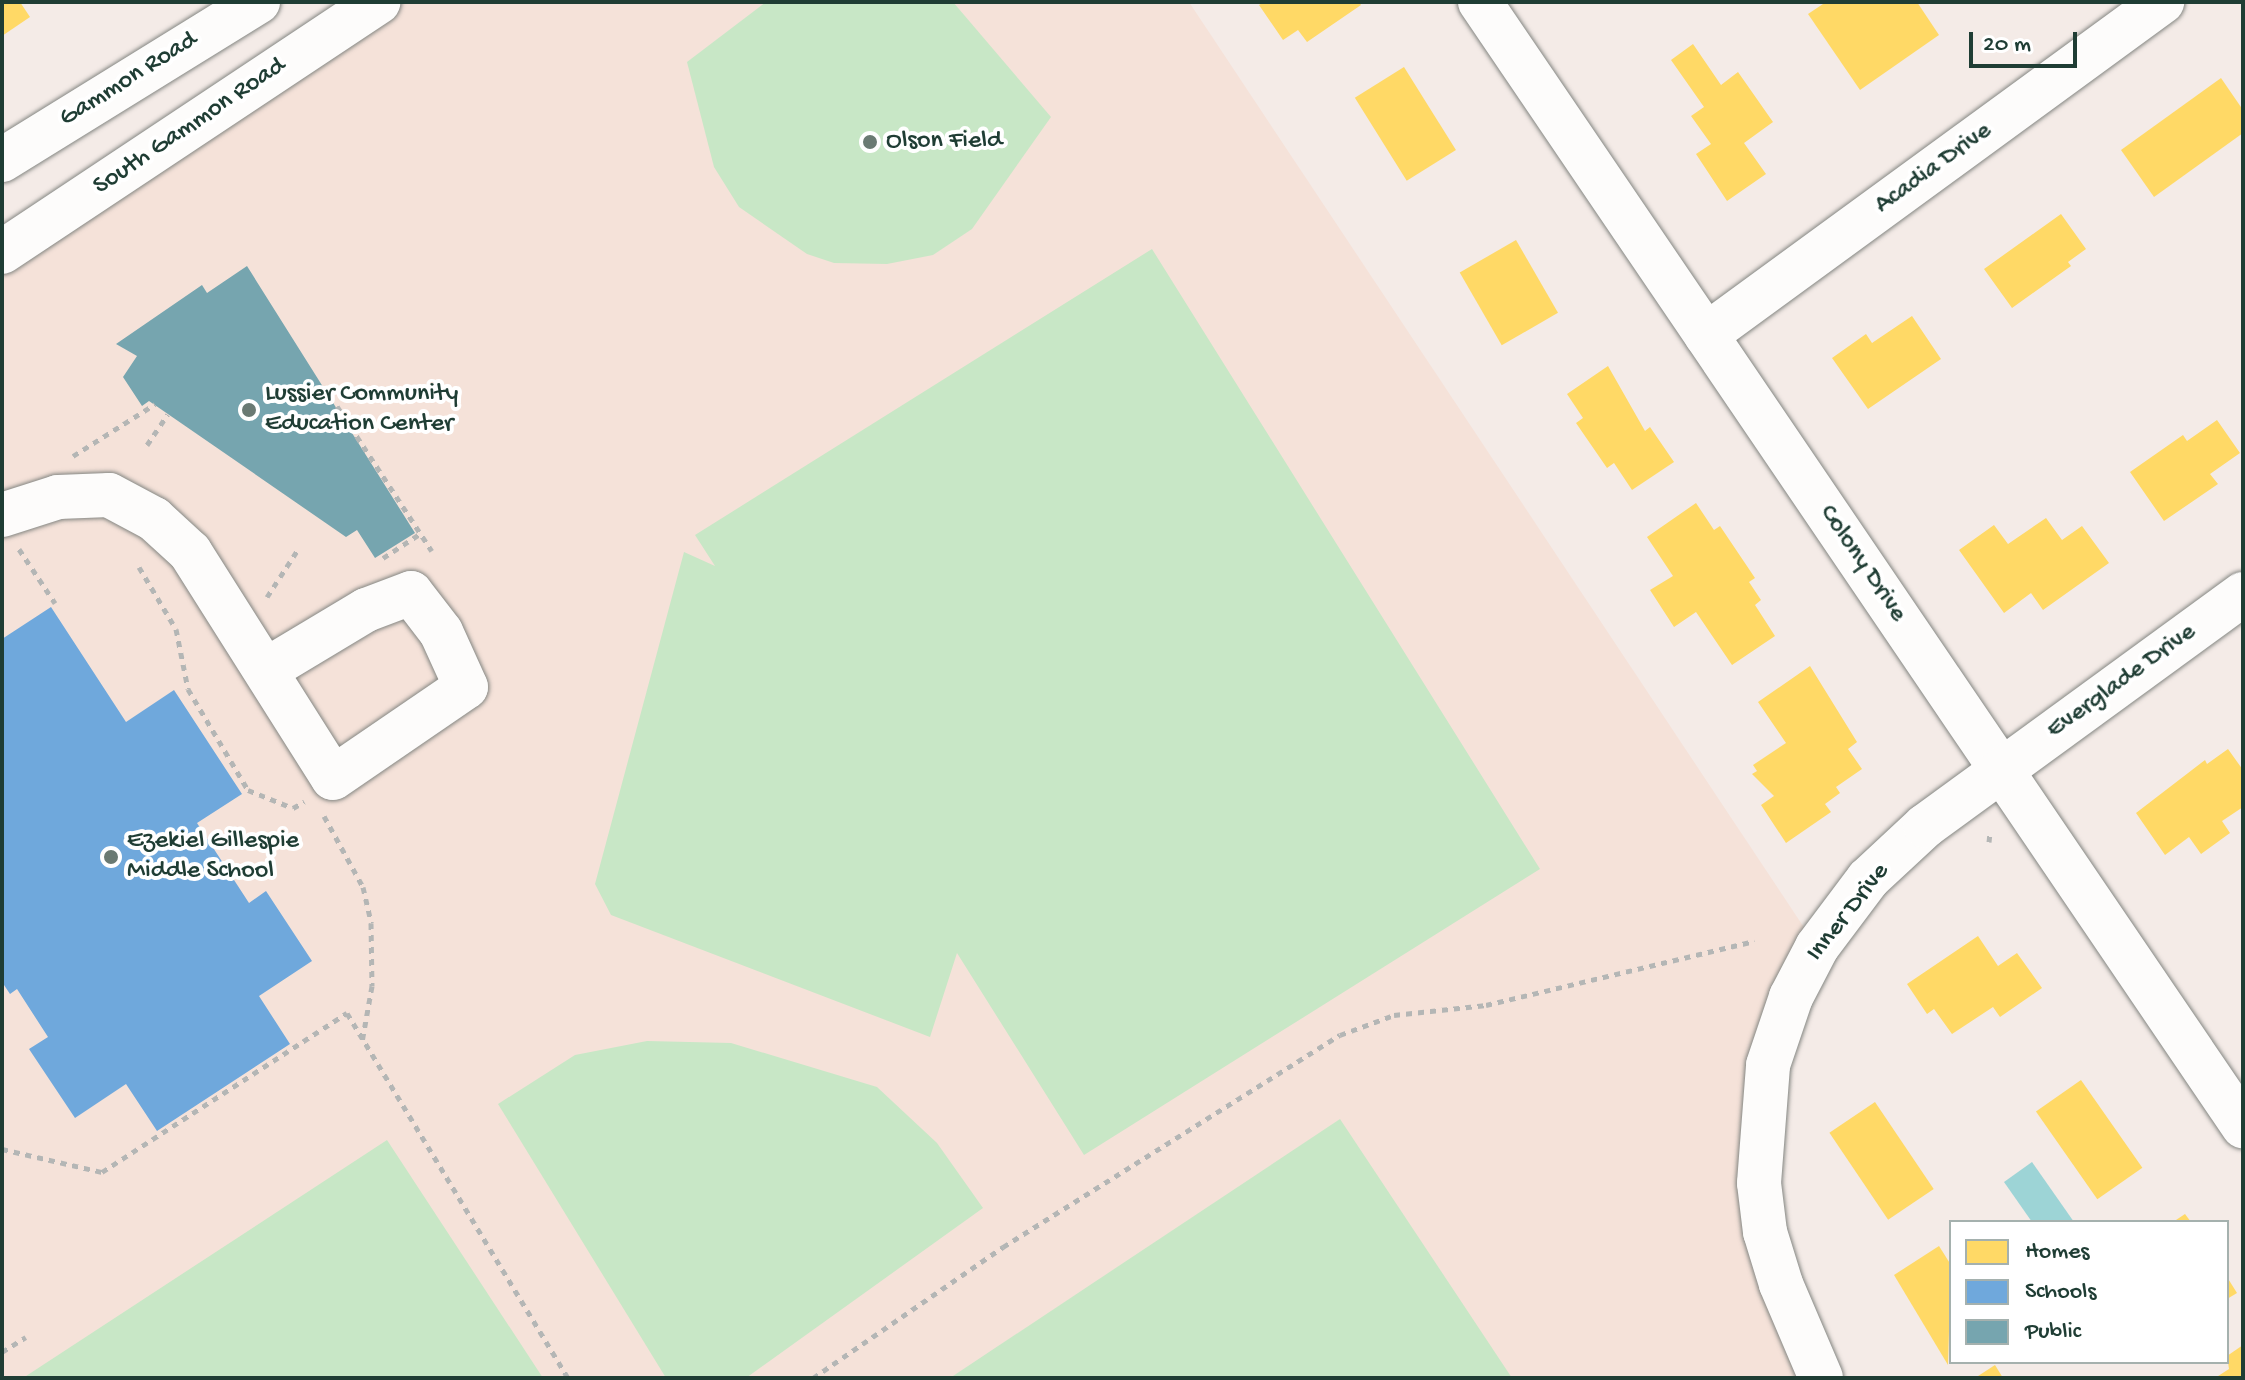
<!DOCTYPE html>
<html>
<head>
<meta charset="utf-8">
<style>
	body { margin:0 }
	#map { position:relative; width:2245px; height:1380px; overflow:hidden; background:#f4ebe7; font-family:"Gochi Hand",sans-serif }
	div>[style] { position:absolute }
	.built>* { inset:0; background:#f5e2d9 }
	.green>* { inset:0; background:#c8e7c6 }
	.water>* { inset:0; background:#9dd4d6 }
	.homes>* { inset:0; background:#ffd966; transform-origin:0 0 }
	.schools>* { inset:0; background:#6fa8dc }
	.public>* { inset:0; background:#76a5af }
	.path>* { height:5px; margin-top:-2.5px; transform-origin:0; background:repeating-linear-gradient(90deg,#b4b6b5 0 6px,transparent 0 12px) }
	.roads { filter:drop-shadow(0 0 2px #848682) drop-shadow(0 0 2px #848682) }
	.minor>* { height:44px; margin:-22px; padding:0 22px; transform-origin:22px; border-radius:22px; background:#fdfcfb }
	.major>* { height:44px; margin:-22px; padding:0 22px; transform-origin:22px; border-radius:22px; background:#fdfcfb }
	.dots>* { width:22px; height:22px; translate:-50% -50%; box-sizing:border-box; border:4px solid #fff; border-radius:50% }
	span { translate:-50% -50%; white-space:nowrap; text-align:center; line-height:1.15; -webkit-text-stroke:8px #fff; paint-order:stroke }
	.street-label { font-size:26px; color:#1f3d34 }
	.poi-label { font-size:26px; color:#1f3d34 }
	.left { translate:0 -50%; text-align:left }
	.frame { position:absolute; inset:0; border:4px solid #1f3d34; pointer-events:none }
	.legend { position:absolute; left:1949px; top:1220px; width:280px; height:144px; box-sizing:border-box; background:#fff; border:2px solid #a5b1ae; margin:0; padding:10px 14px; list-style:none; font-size:24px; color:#1f3d34 }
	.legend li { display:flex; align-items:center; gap:16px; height:40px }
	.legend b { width:40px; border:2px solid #a5b1ae }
	.scale { position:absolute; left:1969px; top:32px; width:108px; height:36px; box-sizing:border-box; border:4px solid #1f3d34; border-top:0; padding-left:10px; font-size:24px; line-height:28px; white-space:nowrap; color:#1f3d34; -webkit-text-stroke:6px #fff; paint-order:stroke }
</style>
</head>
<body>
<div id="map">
	<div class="built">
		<div style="clip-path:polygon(378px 2px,1189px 2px,1817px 947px,1759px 1125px,1821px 1378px,2px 1378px,2px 252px)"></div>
	</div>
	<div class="green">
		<div style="clip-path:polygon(766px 2px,953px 2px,1051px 117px,972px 229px,933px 255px,887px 264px,834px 263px,807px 254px,739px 207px,714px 167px,687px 62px)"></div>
		<div style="clip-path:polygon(1152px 249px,1540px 869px,1084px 1155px,957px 953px,930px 1037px,611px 915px,595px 884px,684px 552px,715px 566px,695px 535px)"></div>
		<div style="clip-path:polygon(647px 1041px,731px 1043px,877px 1087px,937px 1143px,983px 1208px,746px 1378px,666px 1378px,498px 1104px,575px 1055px)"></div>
		<div style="clip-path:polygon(1340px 1119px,1512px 1378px,950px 1378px)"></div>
		<div style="clip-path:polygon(387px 1140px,543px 1378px,23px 1378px)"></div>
	</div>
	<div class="water">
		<div style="clip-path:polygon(2032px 1162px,2074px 1222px,2032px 1222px,2004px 1182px)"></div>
	</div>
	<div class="homes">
		<div style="clip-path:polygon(2px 2px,20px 2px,30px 17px,2px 36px)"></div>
		<div style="clip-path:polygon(1264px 2px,1359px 2px,1361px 5px,1307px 42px,1298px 30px,1283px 40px,1259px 5px)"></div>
		<div style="clip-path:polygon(1826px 2px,1917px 2px,1939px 35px,1860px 90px,1808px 14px)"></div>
		<div style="clip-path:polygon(1693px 44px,1721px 85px,1738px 72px,1773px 122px,1744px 143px,1766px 174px,1727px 201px,1696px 154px,1711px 144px,1691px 116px,1704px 107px,1671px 60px)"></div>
		<div style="left:1404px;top:67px;width:98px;height:58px;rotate:58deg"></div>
		<div style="clip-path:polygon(2221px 78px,2243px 110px,2243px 133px,2154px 197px,2121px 150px)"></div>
		<div style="clip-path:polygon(2061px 214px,2086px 249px,2068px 262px,2071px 266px,2012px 308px,1984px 269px)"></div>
		<div style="left:1516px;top:240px;width:84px;height:65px;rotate:60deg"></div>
		<div style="clip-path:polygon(1912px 316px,1941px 359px,1868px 409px,1832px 358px,1866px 334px,1872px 343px)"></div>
		<div style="clip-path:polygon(1608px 366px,1645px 431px,1650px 427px,1674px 462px,1632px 490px,1614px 463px,1607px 468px,1576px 423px,1583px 418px,1567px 394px)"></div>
		<div style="clip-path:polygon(2217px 420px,2240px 453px,2210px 474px,2218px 484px,2164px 521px,2130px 472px,2183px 435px,2187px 441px)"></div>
		<div style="clip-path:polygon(1696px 503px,1714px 530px,1720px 526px,1755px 578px,1749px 582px,1761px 600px,1755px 605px,1775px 636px,1732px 665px,1696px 612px,1674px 627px,1650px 590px,1673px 576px,1647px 537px)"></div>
		<div style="clip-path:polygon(2046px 518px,2062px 540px,2082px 526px,2109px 563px,2043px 610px,2031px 593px,2004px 613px,1959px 550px,1994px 525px,2008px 544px)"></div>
		<div style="clip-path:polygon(1810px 666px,1857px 742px,1848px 749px,1862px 769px,1836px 787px,1840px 793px,1825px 804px,1831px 812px,1786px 843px,1761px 805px,1774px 796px,1752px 774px,1757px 771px,1753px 765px,1786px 743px,1758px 702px)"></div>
		<div style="clip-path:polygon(2228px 749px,2243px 770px,2243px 807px,2222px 821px,2230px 833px,2201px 854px,2189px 837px,2165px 855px,2136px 813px,2205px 760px,2207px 764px)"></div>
		<div style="clip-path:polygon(1978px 936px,1998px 966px,2017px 953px,2042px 988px,2000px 1017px,1993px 1007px,1952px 1034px,1934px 1009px,1927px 1014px,1907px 984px)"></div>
		<div style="left:2081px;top:1080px;width:107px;height:55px;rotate:55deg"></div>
		<div style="left:1875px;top:1102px;width:105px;height:55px;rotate:56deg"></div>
		<div style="clip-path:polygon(2185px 1214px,2191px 1222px,2173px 1222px)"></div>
		<div style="clip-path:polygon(1939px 1246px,1951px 1265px,1948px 1365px,1894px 1275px)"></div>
		<div style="clip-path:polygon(2227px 1277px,2237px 1293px,2227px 1299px)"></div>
		<div style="clip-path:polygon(2243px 1345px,2243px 1378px,2215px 1378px,2229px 1369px,2227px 1356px)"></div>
		<div style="clip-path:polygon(1995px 1365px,2003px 1378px,1975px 1378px)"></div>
	</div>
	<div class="schools">
		<div style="clip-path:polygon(51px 607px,126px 722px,174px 690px,242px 794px,197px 823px,249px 903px,266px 891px,312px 961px,259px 996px,290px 1044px,157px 1131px,126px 1084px,75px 1118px,29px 1049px,48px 1037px,17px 989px,10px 994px,2px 982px,2px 639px)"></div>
	</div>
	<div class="public">
		<div style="clip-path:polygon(247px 266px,415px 533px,375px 558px,357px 530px,346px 537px,149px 401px,142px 406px,123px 377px,137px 356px,116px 344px,202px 285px,207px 293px)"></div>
	</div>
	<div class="path">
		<div style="left:337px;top:406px;width:173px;rotate:56.8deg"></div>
		<div style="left:147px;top:445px;width:37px;rotate:-56deg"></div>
		<div style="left:73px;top:456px;width:97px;rotate:-32.4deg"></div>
		<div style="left:19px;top:549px;width:65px;rotate:56.3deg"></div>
		<div style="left:383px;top:558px;width:45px;rotate:-33.3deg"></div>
		<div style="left:139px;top:567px;width:72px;rotate:59.2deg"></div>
		<div style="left:176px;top:629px;width:61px;rotate:78.7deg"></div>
		<div style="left:188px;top:689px;width:117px;rotate:59.3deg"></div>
		<div style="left:248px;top:790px;width:48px;rotate:21.8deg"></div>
		<div style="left:293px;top:808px;width:13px;rotate:-29deg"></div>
		<div style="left:267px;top:597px;width:55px;rotate:-56.9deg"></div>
		<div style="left:324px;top:816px;width:81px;rotate:61.2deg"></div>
		<div style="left:363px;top:887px;width:37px;rotate:77deg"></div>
		<div style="left:371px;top:923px;width:63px;rotate:89.1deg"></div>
		<div style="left:372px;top:986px;width:57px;rotate:100.1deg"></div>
		<div style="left:1989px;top:842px;width:10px;rotate:-84deg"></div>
		<div style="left:2px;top:1149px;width:103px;rotate:13deg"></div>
		<div style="left:102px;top:1172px;width:292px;rotate:-33deg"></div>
		<div style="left:347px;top:1013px;width:427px;rotate:58.8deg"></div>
		<div style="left:2px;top:1352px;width:28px;rotate:-32deg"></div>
		<div style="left:813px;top:1378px;width:231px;rotate:-34.6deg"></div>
		<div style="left:1003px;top:1247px;width:398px;rotate:-32.2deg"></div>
		<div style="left:1340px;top:1035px;width:58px;rotate:-20.3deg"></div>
		<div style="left:1394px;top:1015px;width:93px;rotate:-6.2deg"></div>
		<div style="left:1486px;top:1005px;width:276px;rotate:-13.4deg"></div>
	</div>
	<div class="roads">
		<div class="minor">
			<div style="left:1480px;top:2px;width:1359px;rotate:55.83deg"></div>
			<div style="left:1706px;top:335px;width:565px;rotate:-36.14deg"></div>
			<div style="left:2px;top:515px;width:59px;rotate:-17.8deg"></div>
			<div style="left:58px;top:497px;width:51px;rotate:-2.2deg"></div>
			<div style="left:109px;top:495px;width:51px;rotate:28.1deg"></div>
			<div style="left:154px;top:519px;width:49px;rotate:42.5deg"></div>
			<div style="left:190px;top:552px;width:267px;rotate:57.7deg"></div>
			<div style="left:333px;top:778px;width:161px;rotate:-34.4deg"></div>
			<div style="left:466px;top:687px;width:60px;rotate:-114.4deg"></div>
			<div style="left:441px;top:632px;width:49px;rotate:-127.6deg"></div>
			<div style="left:411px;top:593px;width:48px;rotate:159.3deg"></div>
			<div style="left:366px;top:610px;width:114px;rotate:149deg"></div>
			<div style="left:1821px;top:1378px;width:102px;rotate:-113.1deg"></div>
			<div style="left:1781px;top:1284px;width:54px;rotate:-107.1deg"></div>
			<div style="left:1765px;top:1232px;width:49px;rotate:-97deg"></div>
			<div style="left:1759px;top:1183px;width:118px;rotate:-85.6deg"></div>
			<div style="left:1768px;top:1065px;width:72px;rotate:-71.3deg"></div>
			<div style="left:1791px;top:997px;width:56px;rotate:-62.5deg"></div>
			<div style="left:1817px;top:947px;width:85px;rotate:-53.1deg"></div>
			<div style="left:1868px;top:879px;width:78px;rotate:-42.9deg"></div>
			<div style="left:1925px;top:826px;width:394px;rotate:-36.1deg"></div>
		</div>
		<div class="major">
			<div style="left:2px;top:160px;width:301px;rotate:-31.7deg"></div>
			<div style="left:2px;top:252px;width:452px;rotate:-33.6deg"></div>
		</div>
	</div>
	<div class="dots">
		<div style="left:870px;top:142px;background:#6a7a73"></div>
		<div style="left:249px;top:410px;background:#6a7a73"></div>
		<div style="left:111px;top:857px;background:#6a7a73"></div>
	</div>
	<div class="street-label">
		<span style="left:129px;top:80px;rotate:-32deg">Gammon Road</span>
		<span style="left:190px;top:127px;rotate:-34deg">South Gammon Road</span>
		<span style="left:1934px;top:169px;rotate:-36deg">Acadia Drive</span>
		<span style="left:1862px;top:564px;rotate:56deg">Colony Drive</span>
		<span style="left:2122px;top:682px;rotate:-36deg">Everglade Drive</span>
		<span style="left:1849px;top:913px;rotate:-52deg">Inner Drive</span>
	</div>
	<div class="poi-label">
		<span class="left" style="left:886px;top:142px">Olson Field</span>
		<span class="left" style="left:265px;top:410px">Lussier Community<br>Education Center</span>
		<span class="left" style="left:127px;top:857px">Ezekiel Gillespie<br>Middle School</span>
	</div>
	<div class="frame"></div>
	<ul class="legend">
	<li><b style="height:22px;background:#ffd966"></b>Homes</li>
	<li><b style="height:22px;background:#6fa8dc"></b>Schools</li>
	<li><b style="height:22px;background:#76a5af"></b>Public</li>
	</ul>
	<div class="scale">20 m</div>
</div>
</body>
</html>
